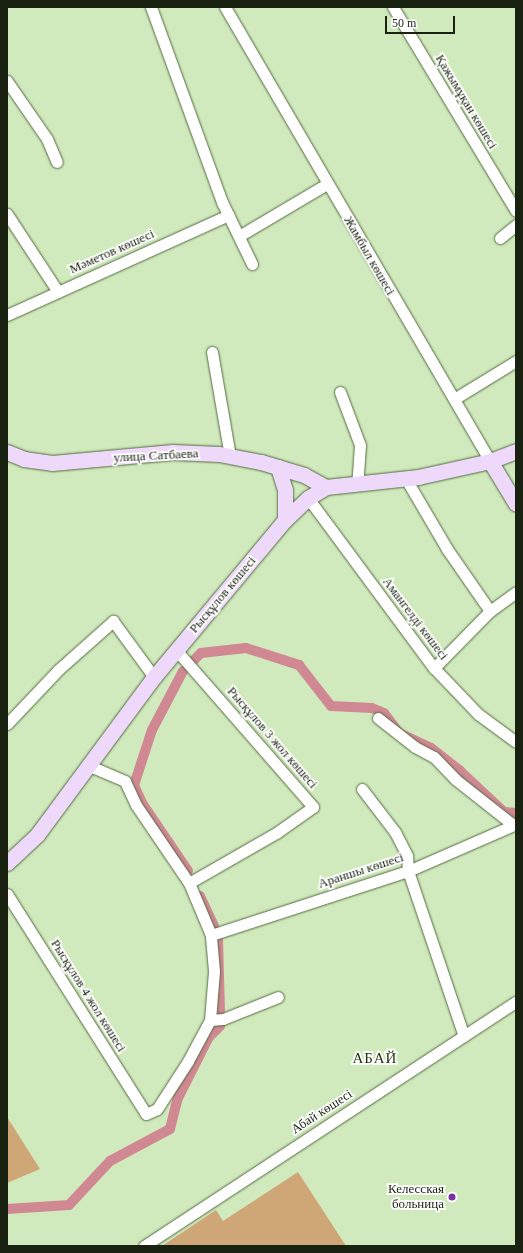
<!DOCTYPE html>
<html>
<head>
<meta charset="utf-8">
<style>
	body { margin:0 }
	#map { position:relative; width:523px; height:1253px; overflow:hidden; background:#d1eabd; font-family:"Times New Roman",serif }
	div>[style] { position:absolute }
	.green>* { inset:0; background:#cfa676 }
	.canal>* { height:10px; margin:-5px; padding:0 5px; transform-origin:5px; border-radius:5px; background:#d08892 }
	.roads { filter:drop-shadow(0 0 1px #566b43) drop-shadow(0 0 1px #566b43) }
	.street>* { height:11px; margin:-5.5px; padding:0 5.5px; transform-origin:5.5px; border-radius:5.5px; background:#fff }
	.secondary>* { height:15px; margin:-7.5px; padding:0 7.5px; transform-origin:7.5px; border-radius:7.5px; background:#eed9fb }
	.dots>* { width:11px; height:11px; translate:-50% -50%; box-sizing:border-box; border:2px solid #fff; border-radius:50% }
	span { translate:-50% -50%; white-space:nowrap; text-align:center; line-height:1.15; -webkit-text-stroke:3.5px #fff; paint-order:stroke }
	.street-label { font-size:13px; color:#192211 }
	.poi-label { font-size:13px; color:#192211 }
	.right { translate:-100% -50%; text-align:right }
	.quarter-label { font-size:15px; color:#1f310b; letter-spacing:1px }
	.frame { position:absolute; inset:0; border:8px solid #192211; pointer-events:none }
	.scale { position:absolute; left:385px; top:16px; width:70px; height:18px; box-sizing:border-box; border:2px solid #192211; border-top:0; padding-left:5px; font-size:12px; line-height:14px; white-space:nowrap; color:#192211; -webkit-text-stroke:3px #fff; paint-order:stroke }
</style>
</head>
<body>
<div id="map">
	<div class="green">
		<div style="clip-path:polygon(7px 1117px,40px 1169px,7px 1183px)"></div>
		<div style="clip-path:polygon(298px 1172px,346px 1246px,162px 1246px,216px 1210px,223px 1221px)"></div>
	</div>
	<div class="canal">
		<div style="left:194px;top:660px;width:10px;rotate:-45deg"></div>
		<div style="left:201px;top:653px;width:45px;rotate:-6.3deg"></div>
		<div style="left:246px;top:648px;width:56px;rotate:17.8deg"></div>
		<div style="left:299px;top:665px;width:52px;rotate:52deg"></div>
		<div style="left:331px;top:706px;width:41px;rotate:2.8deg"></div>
		<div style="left:372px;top:708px;width:13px;rotate:23deg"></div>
		<div style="left:384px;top:713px;width:25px;rotate:53deg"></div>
		<div style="left:399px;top:733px;width:35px;rotate:25deg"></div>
		<div style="left:431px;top:748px;width:37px;rotate:38deg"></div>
		<div style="left:460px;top:771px;width:60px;rotate:43deg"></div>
		<div style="left:504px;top:812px;width:12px;rotate:5deg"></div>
		<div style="left:183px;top:671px;width:67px;rotate:117.7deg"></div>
		<div style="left:152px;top:730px;width:58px;rotate:108.1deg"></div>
		<div style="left:134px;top:785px;width:20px;rotate:66deg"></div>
		<div style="left:142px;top:803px;width:82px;rotate:55.9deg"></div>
		<div style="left:200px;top:896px;width:33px;rotate:65deg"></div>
		<div style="left:218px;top:940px;width:71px;rotate:88.4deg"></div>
		<div style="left:7px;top:1209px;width:62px;rotate:-3.7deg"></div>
		<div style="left:69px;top:1205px;width:60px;rotate:-47deg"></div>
		<div style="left:110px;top:1161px;width:68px;rotate:-28.1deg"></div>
		<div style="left:170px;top:1129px;width:32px;rotate:-76deg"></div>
		<div style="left:178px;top:1098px;width:68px;rotate:-63.1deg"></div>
		<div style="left:209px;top:1037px;width:16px;rotate:-45deg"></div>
	</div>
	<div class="roads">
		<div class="street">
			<div style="left:151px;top:7px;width:208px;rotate:70deg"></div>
			<div style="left:222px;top:202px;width:69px;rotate:64.2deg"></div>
			<div style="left:225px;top:7px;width:526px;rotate:59.73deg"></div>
			<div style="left:393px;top:7px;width:238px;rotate:58.9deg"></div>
			<div style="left:7px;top:81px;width:70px;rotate:55.4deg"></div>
			<div style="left:47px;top:139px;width:25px;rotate:67deg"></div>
			<div style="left:7px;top:214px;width:93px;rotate:56.8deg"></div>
			<div style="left:239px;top:236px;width:102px;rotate:-30.6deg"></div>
			<div style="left:500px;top:238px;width:21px;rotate:-39deg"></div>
			<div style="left:7px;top:315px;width:243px;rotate:-24.3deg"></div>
			<div style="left:212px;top:352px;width:106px;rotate:80.2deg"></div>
			<div style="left:340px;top:392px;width:57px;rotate:69.3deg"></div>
			<div style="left:360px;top:445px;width:39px;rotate:94deg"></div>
			<div style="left:454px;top:399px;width:73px;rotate:-31.5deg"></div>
			<div style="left:406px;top:479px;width:81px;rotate:59.6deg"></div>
			<div style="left:447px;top:549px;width:75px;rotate:55.3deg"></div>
			<div style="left:308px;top:498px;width:212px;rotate:53.5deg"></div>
			<div style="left:434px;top:668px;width:64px;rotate:46.3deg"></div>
			<div style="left:478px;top:714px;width:47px;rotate:36.4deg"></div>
			<div style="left:177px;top:651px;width:207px;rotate:48.9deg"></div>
			<div style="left:313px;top:807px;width:45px;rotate:144.9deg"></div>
			<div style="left:276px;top:833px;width:100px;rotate:150.1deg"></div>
			<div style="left:434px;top:668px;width:80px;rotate:-45.5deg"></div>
			<div style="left:490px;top:611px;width:32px;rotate:-36deg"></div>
			<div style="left:378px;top:718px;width:47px;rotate:38.1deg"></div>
			<div style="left:415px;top:747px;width:21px;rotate:28deg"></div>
			<div style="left:434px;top:757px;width:30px;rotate:46deg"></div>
			<div style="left:455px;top:779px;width:73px;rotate:38.3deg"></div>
			<div style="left:7px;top:724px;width:74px;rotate:-46.6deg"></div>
			<div style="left:58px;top:670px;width:74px;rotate:-41.7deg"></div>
			<div style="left:113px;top:621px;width:69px;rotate:53.8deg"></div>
			<div style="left:362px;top:789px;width:54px;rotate:52.5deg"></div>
			<div style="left:395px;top:832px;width:27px;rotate:63deg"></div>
			<div style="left:407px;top:856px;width:15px;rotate:86deg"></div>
			<div style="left:408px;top:871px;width:174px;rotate:71.3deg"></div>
			<div style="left:7px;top:894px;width:260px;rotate:57.7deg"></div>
			<div style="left:146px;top:1114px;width:12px;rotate:-24deg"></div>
			<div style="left:157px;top:1109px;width:57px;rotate:-57.1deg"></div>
			<div style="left:188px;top:1061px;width:47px;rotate:-61.8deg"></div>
			<div style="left:210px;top:1020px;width:49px;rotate:-85.3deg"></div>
			<div style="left:214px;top:971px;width:36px;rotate:-95deg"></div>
			<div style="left:211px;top:935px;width:56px;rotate:-112.9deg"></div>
			<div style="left:189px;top:883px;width:94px;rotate:-124.2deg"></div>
			<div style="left:136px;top:805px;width:26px;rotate:-115deg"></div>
			<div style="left:125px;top:781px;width:38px;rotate:-157deg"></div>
			<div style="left:211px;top:935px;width:207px;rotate:-18deg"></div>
			<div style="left:408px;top:871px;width:118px;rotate:-23.5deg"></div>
			<div style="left:210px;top:1020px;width:13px;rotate:-4deg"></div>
			<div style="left:223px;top:1019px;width:59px;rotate:-21.8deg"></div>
			<div style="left:144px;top:1246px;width:445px;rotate:-33.3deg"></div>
		</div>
		<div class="secondary">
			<div style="left:7px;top:452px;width:18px;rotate:22deg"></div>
			<div style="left:24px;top:459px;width:28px;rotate:8deg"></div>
			<div style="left:52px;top:463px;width:121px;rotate:-5.2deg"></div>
			<div style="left:173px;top:452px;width:46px;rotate:2.5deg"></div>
			<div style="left:219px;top:454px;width:43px;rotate:10.8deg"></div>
			<div style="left:261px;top:462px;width:45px;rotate:16.8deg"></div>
			<div style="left:304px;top:475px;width:25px;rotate:29deg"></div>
			<div style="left:490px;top:461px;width:50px;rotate:58.8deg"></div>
			<div style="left:278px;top:467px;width:24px;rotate:73deg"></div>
			<div style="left:285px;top:490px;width:30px;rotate:90deg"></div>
			<div style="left:7px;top:863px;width:41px;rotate:-43deg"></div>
			<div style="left:37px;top:835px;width:197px;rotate:-53.5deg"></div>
			<div style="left:154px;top:677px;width:204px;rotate:-50.2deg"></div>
			<div style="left:285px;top:520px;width:32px;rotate:-44deg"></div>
			<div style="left:308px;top:498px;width:21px;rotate:-31deg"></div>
			<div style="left:326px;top:487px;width:93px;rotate:-6.2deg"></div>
			<div style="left:418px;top:477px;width:74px;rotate:-12.5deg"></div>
			<div style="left:490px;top:461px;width:28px;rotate:-21deg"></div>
		</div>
	</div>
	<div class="dots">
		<div style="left:452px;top:1197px;background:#7a30a2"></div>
	</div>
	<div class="street-label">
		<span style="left:466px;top:102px;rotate:59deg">Қажымұқан көшесі</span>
		<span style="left:112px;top:252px;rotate:-24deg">Мәметов көшесі</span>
		<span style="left:369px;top:256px;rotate:60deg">Жамбыл көшесі</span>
		<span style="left:156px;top:456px;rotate:-3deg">улица Сатбаева</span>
		<span style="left:223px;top:595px;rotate:-50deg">Рысқұлов көшесі</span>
		<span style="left:415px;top:619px;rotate:53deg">Амангелді көшесі</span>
		<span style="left:272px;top:738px;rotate:49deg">Рысқұлов 3 жол көшесі</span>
		<span style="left:361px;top:871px;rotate:-18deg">Араншы көшесі</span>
		<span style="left:88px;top:996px;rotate:58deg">Рысқұлов 4 жол көшесі</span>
		<span style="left:322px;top:1112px;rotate:-33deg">Абай көшесі</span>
	</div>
	<div class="poi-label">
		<span class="right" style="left:444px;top:1197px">Келесская<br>больница</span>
	</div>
	<div class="quarter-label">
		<span style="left:375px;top:1059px">АБАЙ</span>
	</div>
	<div class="frame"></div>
	<div class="scale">50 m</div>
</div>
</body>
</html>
